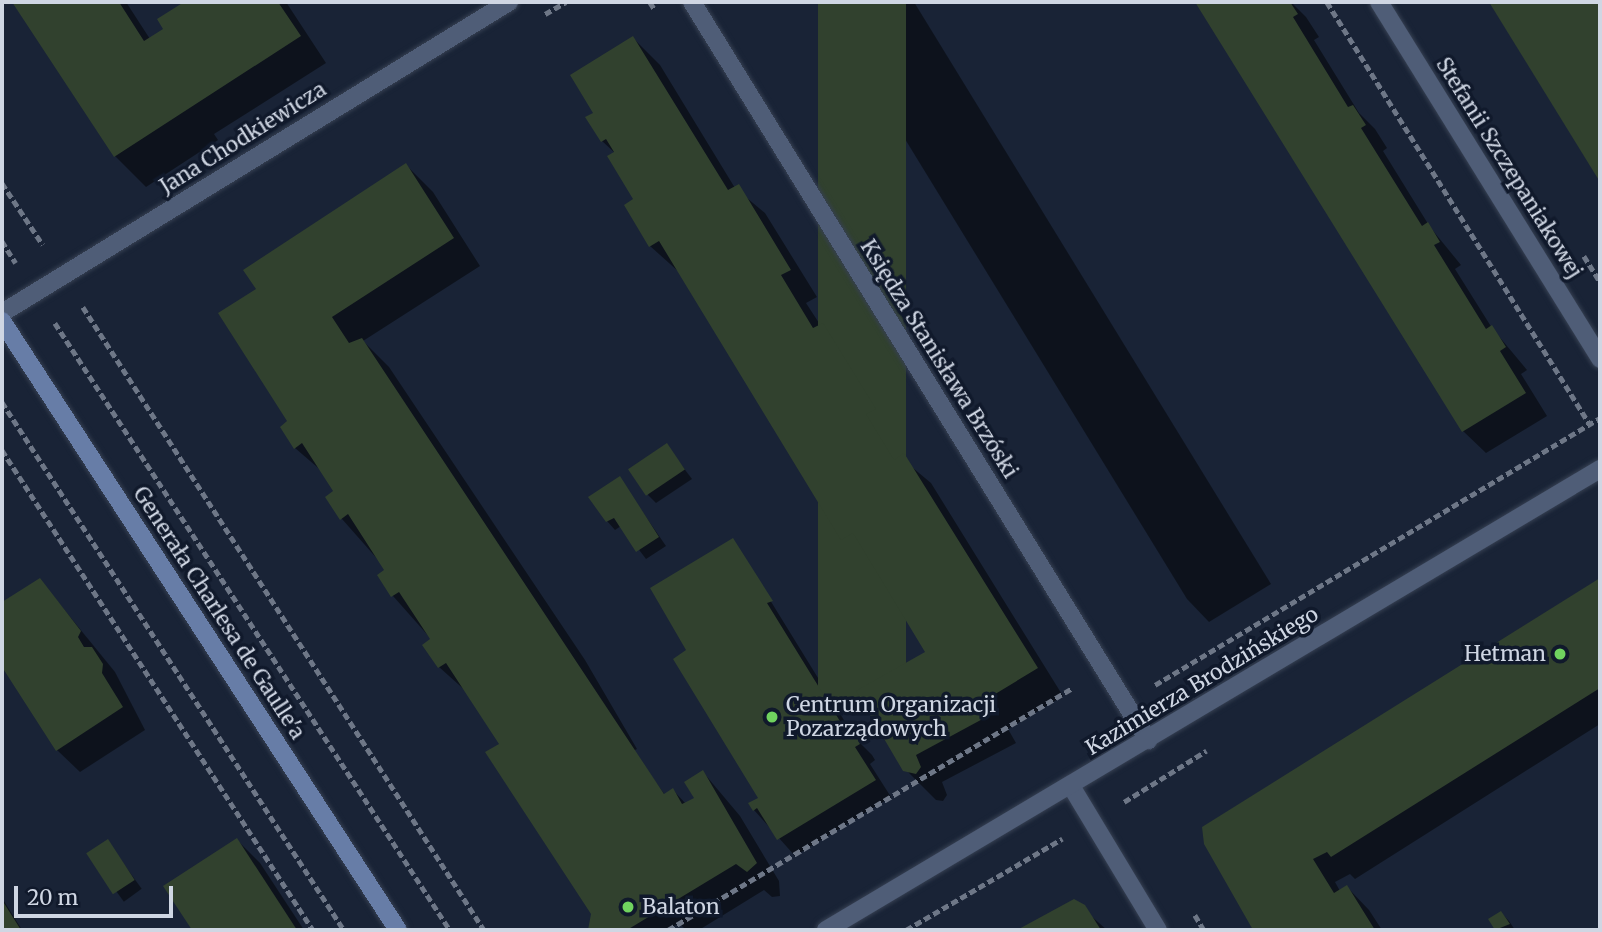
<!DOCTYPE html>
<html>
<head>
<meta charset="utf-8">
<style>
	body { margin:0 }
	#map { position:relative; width:1602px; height:932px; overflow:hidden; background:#192336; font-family:Merriweather,serif }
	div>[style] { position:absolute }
	.shadow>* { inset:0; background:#0007; transform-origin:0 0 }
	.building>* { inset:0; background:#31412e; transform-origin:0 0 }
	.path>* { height:4.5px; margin-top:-2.25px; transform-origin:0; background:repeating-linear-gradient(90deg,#6e7787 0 7px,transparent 0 10.5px) }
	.roads { filter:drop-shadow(0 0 2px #364052) drop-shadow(0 0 2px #364052) }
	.minor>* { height:18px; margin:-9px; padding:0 9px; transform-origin:9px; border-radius:9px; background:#4f5d77 }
	.secondary>* { height:18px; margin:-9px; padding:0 9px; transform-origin:9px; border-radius:9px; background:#677da7 }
	.dots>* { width:19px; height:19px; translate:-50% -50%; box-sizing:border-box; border:4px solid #10192b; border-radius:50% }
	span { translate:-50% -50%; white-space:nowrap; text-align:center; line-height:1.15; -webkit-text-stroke:7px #10192b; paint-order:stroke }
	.street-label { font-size:21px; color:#cfd6e3 }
	.poi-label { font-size:21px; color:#cfd6e3 }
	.right { translate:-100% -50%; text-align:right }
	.left { translate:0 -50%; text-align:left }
	.frame { position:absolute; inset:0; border:4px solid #cfd6e3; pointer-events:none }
	.scale { position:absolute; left:14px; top:886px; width:159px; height:32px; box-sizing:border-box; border:4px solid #cfd6e3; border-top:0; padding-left:9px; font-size:21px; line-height:24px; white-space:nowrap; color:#cfd6e3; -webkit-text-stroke:5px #10192b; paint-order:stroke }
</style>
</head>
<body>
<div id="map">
	<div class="shadow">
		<div style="clip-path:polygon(14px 2px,126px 2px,150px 39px,165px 29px,160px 20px,188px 2px,286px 2px,326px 63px,214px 134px,218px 140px,146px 187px,115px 156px)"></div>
		<div style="clip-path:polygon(821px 2px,914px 2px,1271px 584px,1209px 622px,1187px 599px)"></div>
		<div style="clip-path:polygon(1196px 2px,1291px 2px,1306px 17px,1319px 37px,1314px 40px,1359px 113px,1375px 129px,1387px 148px,1383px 151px,1430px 227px,1461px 265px,1455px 269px,1492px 328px,1527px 370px,1521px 374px,1547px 416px,1486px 453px,1463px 431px)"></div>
		<div style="clip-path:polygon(1491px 2px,1600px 2px,1600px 179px)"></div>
		<div style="clip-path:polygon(633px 38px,660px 65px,735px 188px,765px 213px,817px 297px,806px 303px,821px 326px,850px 352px,902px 436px,891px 442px,901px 458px,931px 483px,1063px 696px,1008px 729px,1016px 743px,942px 782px,947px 795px,943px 801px,936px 800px,909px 773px,858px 692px,927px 652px,873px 564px,869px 566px,842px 539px,679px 272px,650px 246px,626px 206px,636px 200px,615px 153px,602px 141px,595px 113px)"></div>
		<div style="clip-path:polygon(406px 165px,433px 192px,480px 266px,363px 341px,389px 367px,585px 660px,637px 749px,633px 751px,665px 795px,673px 790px,686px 804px,696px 798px,703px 772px,740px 816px,779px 881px,780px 896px,772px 897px,764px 890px,699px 930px,686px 930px,679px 923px,667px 930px,590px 930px,592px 914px,501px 745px,468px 693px,439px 667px,425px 646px,432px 640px,393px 596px,379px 575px,387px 570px,342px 519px,328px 497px,336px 491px,324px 473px,295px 448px,258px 290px)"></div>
		<div style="clip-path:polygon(667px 446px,692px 479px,656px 503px,648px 495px)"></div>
		<div style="clip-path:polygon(619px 478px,666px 546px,646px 559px,621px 526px,615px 530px,607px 521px)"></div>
		<div style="clip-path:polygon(733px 540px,855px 738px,872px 755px,875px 760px,870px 764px,891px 797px,795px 856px,754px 810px,760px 798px,689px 651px)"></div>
		<div style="clip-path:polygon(40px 580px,115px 672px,145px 730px,80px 772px,57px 750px,2px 664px,2px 604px)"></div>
		<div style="clip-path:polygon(1600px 581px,1600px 724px,1355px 879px,1350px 874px,1335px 882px,1340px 891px,1347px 887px,1369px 910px,1382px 930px,1255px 930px,1204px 828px)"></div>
		<div style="clip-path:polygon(237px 840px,260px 863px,304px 930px,194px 930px,166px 887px)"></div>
		<div style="left:107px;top:841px;width:59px;height:22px;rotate:54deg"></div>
		<div style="clip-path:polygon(2px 898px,22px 930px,2px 930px)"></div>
		<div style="clip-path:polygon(1074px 901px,1107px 930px,1024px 930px)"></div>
		<div style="clip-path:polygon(1501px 913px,1509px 921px,1515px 930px,1497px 930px,1491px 919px)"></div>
	</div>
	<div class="building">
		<div style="clip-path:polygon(12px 2px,119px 2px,144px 41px,163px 29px,157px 19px,184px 2px,278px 2px,301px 36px,114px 157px)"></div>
		<div style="left:818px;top:2px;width:88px;height:702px"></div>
		<div style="clip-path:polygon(1195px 2px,1290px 2px,1298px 14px,1293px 17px,1348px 107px,1353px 105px,1366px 125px,1361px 128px,1422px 226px,1428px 222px,1440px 242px,1434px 245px,1465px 295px,1486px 329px,1492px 325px,1506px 347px,1500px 351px,1526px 393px,1462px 432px)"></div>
		<div style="clip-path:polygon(1489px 2px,1597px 2px,1600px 7px,1600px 182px)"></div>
		<div style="clip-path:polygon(633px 36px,728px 190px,739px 184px,791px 270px,781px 275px,813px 328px,823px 323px,876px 409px,866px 414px,894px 460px,904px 453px,1038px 668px,982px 702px,990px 715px,916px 755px,921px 767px,916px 774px,903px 771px,856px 691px,925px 652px,853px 533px,841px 540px,659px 241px,649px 247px,624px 205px,633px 199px,607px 156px,614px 152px,606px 139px,601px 142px,585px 117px,593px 113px,570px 75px)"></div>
		<div style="clip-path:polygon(406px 163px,454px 238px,332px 317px,349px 343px,362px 338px,664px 794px,673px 788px,682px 804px,694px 798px,684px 782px,703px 770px,757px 863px,747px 872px,736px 864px,627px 930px,588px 930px,591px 914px,485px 752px,499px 744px,446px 663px,438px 668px,422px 645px,430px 639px,399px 592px,391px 597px,377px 575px,384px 570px,348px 514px,340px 520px,325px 497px,333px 491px,302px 443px,294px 449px,280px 427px,287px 421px,218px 313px,256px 289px,243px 270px)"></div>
		<div style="left:667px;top:443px;width:32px;height:47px;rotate:56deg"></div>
		<div style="clip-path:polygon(620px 476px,659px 537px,636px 552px,614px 518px,606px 522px,588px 497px)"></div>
		<div style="clip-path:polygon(733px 538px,773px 601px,767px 603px,851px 739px,856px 736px,860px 744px,855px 747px,876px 780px,777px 840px,757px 808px,753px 811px,748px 803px,758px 798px,673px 659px,686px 650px,650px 588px)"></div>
		<div style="clip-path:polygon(40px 578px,81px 631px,78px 637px,84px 647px,92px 647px,103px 664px,102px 673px,123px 707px,56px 751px,2px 667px,2px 602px)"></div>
		<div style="clip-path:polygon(1600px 578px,1600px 688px,1331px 857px,1327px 852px,1313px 859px,1334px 893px,1347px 885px,1375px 930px,1253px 930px,1204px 844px,1202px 827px)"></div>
		<div style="clip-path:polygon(237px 838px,297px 930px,192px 930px,163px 886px)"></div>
		<div style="left:108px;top:839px;width:49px;height:26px;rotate:57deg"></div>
		<div style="clip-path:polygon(1074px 899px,1085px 905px,1101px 930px,1017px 930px)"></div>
		<div style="clip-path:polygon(2px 900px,21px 930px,2px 930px)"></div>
		<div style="clip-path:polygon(1501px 911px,1510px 924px,1495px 930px,1488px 919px)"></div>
	</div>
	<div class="path">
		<div style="left:650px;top:2px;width:9px;rotate:58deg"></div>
		<div style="left:1327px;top:2px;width:497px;rotate:58.1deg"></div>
		<div style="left:545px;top:14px;width:24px;rotate:-30deg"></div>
		<div style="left:2px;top:183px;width:74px;rotate:56.5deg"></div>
		<div style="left:2px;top:241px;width:26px;rotate:58deg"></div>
		<div style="left:1584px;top:256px;width:31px;rotate:58deg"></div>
		<div style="left:83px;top:307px;width:741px;rotate:57.23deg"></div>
		<div style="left:55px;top:323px;width:724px;rotate:56.95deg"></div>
		<div style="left:2px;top:402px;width:629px;rotate:57.07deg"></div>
		<div style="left:2px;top:450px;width:572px;rotate:57.06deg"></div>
		<div style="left:1155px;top:685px;width:519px;rotate:-30.96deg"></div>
		<div style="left:1124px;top:802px;width:97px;rotate:-31.9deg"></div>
		<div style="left:1195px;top:915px;width:17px;rotate:59deg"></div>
		<div style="left:668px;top:930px;width:471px;rotate:-30.9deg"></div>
		<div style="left:906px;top:930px;width:181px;rotate:-30.3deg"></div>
	</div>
	<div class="roads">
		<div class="minor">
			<div style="left:692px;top:2px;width:868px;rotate:58.29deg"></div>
			<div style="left:1379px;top:2px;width:420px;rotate:58.2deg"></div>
			<div style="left:2px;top:313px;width:595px;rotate:-31.53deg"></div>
			<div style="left:1071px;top:786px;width:168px;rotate:58.9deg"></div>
			<div style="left:826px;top:930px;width:901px;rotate:-30.78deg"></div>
		</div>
		<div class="secondary">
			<div style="left:2px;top:321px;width:726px;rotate:56.97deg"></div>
		</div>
	</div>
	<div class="dots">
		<div style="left:1560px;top:654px;background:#70d35f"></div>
		<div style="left:772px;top:717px;background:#70d35f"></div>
		<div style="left:628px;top:907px;background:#70d35f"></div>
	</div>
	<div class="street-label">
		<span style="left:243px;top:138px;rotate:-32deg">Jana Chodkiewicza</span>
		<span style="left:1509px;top:168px;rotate:58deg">Stefanii Szczepaniakowej</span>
		<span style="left:939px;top:359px;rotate:58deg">Księdza Stanisława Brzóski</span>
		<span style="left:219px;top:613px;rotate:57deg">Generała Charlesa de Gaulle'a</span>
		<span style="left:1202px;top:681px;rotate:-31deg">Kazimierza Brodzińskiego</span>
	</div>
	<div class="poi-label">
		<span class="right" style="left:1546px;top:654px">Hetman</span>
		<span class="left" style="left:786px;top:717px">Centrum Organizacji<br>Pozarządowych</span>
		<span class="left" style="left:642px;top:907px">Balaton</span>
	</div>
	<div class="frame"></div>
	<div class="scale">20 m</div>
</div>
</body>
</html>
